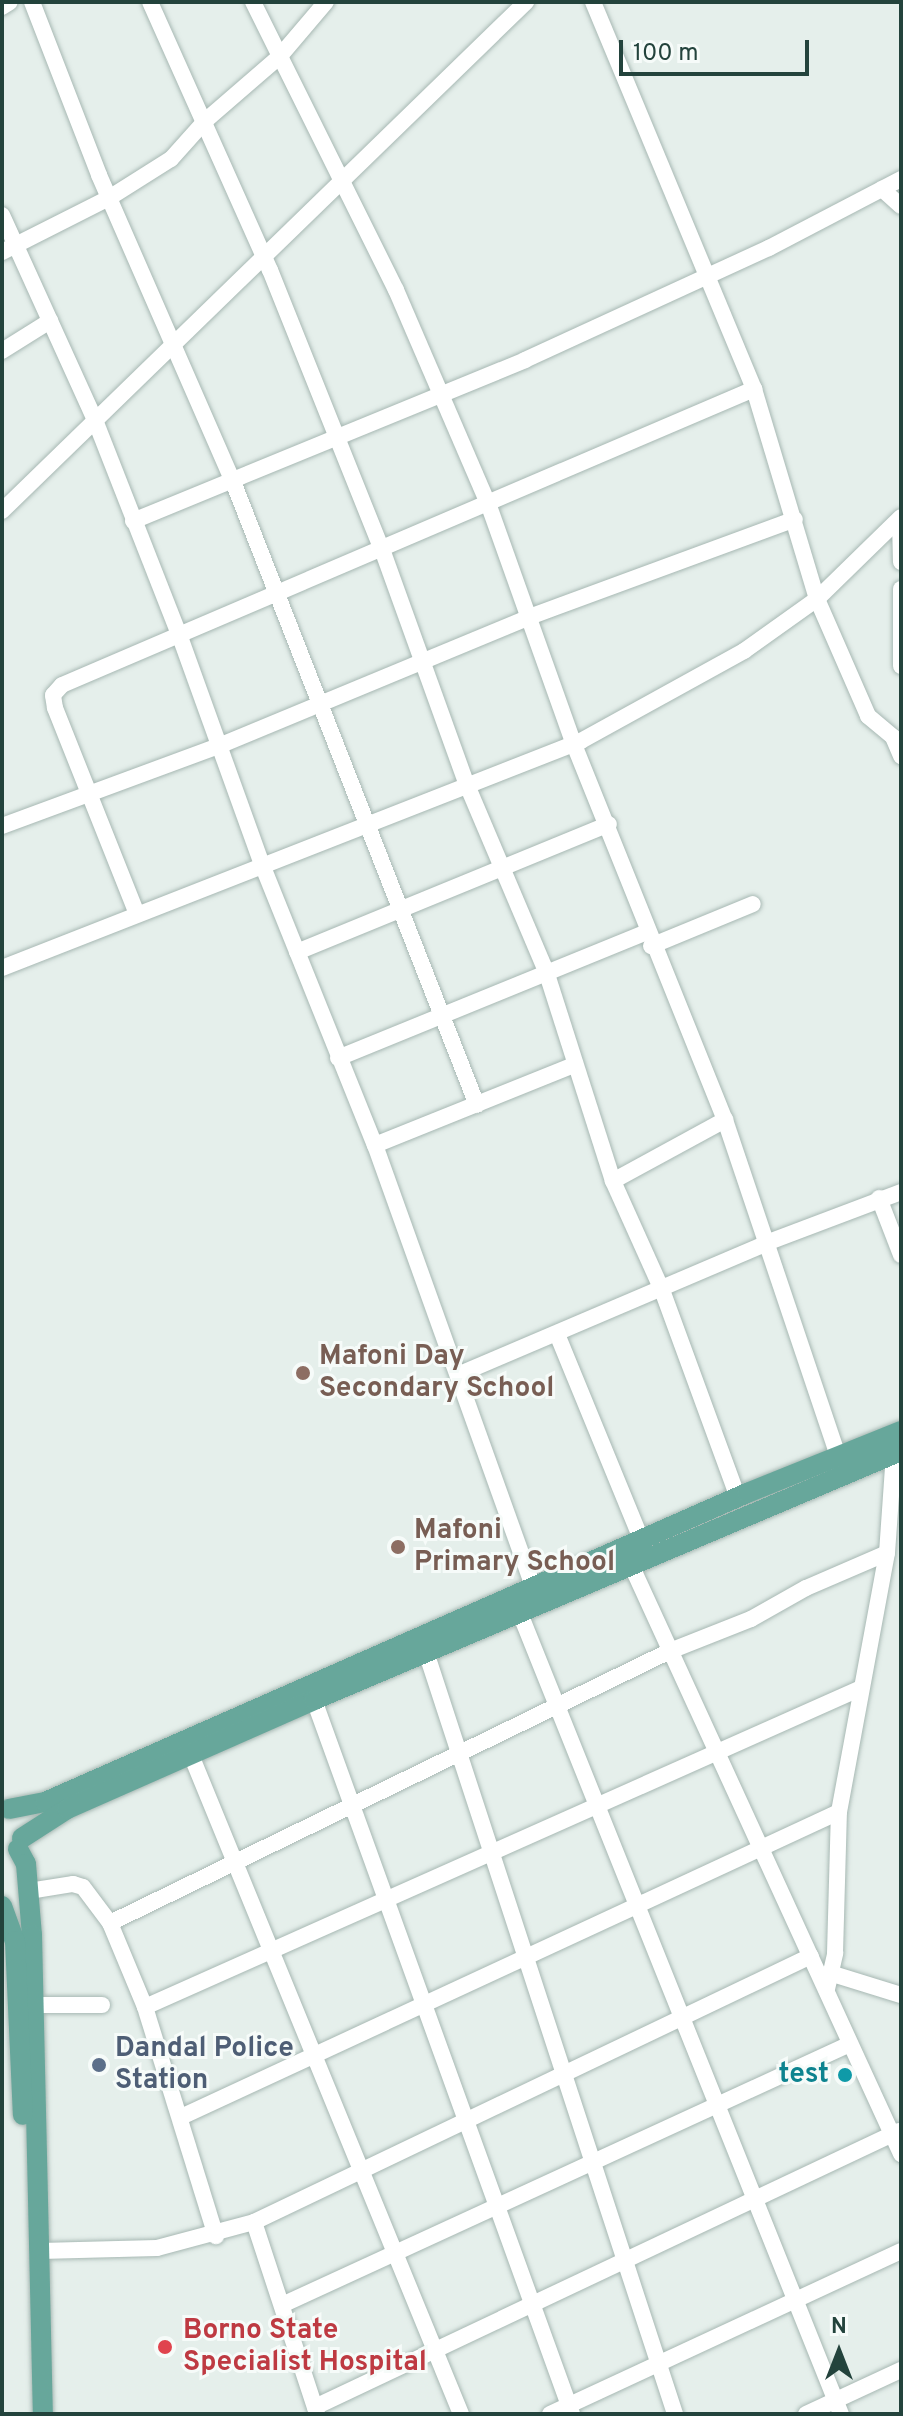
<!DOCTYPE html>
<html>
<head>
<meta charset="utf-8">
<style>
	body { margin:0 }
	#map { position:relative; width:903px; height:2416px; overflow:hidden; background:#e5efeb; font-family:Overpass,sans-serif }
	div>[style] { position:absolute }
	.roads { filter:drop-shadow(0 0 2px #a7b8b3) drop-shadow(0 0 2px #a7b8b3) }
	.minor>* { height:16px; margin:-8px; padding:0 8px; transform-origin:8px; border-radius:8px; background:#fff }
	.major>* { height:20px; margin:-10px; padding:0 10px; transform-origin:10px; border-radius:10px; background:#67a79b }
	.dots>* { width:22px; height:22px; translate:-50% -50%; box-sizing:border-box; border:4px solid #f6fbf9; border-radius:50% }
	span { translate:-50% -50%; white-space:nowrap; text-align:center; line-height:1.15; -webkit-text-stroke:6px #f6fbf9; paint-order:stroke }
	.education-label { font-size:28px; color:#785e54; font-weight:700 }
	.left { translate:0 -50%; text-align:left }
	.service-label { font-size:28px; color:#4e5e75; font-weight:700 }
	.culture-label { font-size:28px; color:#0d838f; font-weight:700 }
	.right { translate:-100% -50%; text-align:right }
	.health-label { font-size:28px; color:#be3a42; font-weight:700 }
	.frame { position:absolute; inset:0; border:4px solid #23433c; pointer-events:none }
	.north { position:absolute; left:799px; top:2312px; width:80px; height:80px; -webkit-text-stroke:6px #f6fbf9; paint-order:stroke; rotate:0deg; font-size:22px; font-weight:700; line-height:32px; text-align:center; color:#23433c }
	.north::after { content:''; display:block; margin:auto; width:28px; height:36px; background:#23433c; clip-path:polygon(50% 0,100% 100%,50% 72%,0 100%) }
	.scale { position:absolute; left:619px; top:40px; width:190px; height:36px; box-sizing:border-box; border:4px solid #23433c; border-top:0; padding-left:10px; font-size:24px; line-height:28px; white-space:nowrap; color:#23433c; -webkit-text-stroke:6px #f6fbf9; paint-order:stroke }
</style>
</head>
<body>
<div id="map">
	<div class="roads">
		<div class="minor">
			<div style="left:32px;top:2px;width:186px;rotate:68.8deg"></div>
			<div style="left:99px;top:175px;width:332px;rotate:66.4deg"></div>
			<div style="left:232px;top:479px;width:672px;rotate:68.63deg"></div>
			<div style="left:150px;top:2px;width:294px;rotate:65.9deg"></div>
			<div style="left:270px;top:270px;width:304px;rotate:68.2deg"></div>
			<div style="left:383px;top:552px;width:248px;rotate:70.2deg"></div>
			<div style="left:467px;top:785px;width:202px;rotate:67deg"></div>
			<div style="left:546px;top:971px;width:220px;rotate:72.3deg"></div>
			<div style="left:613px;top:1181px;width:120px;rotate:65.8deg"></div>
			<div style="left:662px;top:1290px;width:221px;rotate:69.9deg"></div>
			<div style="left:253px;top:2px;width:322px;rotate:63.6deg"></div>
			<div style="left:396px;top:290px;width:235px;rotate:66.7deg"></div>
			<div style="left:489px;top:506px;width:251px;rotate:70.4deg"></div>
			<div style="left:573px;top:742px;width:407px;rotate:68.1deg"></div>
			<div style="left:725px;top:1120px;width:354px;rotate:71.4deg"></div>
			<div style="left:593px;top:2px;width:419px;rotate:67.4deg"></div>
			<div style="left:754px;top:389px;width:219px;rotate:73.3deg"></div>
			<div style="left:817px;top:599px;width:128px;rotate:66.4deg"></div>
			<div style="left:868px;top:716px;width:33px;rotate:40deg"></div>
			<div style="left:893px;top:737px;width:21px;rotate:67deg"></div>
			<div style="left:2px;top:7px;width:9px;rotate:-32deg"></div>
			<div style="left:882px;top:189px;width:25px;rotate:42deg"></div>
			<div style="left:2px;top:215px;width:225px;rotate:65.6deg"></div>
			<div style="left:95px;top:420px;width:230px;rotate:68.6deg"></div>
			<div style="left:179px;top:634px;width:248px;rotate:70.2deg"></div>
			<div style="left:263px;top:867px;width:300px;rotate:68.1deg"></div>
			<div style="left:375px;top:1145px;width:468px;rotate:70.3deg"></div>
			<div style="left:2px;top:252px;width:120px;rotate:-26.8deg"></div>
			<div style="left:109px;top:198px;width:73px;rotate:-32.2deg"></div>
			<div style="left:171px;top:159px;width:51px;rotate:-48.2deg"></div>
			<div style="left:205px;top:121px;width:99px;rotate:-40.9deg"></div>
			<div style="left:280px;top:56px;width:71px;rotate:-49.6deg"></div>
			<div style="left:2px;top:351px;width:57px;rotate:-32deg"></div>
			<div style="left:2px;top:511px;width:731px;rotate:-44.17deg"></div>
			<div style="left:900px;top:519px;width:43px;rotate:88.7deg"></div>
			<div style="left:133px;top:521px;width:424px;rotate:-22.3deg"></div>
			<div style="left:525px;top:360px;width:268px;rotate:-24.7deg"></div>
			<div style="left:769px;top:248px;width:149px;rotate:-27.6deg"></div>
			<div style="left:901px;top:589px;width:77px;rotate:90deg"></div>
			<div style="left:2px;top:826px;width:233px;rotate:-20.3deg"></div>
			<div style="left:221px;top:745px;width:337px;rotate:-22.5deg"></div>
			<div style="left:532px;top:616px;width:280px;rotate:-20.2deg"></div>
			<div style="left:137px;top:914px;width:222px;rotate:-111.7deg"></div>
			<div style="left:55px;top:708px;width:13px;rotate:-99deg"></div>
			<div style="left:53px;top:695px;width:13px;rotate:-48deg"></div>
			<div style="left:62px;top:685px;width:753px;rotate:-23.16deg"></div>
			<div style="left:651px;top:946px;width:110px;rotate:-22.4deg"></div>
			<div style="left:297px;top:952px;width:337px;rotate:-22.3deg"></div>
			<div style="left:2px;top:968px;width:622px;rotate:-21.41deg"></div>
			<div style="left:581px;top:741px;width:186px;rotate:-28.9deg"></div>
			<div style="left:744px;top:651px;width:90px;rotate:-35.5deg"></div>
			<div style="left:817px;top:599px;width:117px;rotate:-44.3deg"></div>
			<div style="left:338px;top:1058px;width:334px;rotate:-22.2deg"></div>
			<div style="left:375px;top:1145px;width:214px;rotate:-21.9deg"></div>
			<div style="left:613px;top:1181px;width:128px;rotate:-28.6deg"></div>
			<div style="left:879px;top:1198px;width:61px;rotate:68.9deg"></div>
			<div style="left:557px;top:1334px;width:224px;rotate:67.7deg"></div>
			<div style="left:460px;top:1374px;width:336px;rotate:-23.1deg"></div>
			<div style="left:769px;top:1242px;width:141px;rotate:-20.7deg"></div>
			<div style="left:627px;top:1556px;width:658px;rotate:65.38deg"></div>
			<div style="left:519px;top:1611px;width:865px;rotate:68.15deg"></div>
			<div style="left:426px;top:1652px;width:802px;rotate:71.9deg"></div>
			<div style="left:314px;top:1700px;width:759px;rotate:70.13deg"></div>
			<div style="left:191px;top:1755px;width:712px;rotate:67.72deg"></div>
			<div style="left:29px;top:1891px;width:45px;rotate:-9deg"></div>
			<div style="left:73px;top:1884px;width:10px;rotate:17deg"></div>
			<div style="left:83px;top:1887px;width:45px;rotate:53.1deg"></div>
			<div style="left:110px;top:1923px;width:91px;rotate:67.4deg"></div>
			<div style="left:145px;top:2007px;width:240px;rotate:72.8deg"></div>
			<div style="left:110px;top:1923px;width:623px;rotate:-25.91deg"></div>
			<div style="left:670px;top:1651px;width:87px;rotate:-21.6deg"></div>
			<div style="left:751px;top:1619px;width:63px;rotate:-29.4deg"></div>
			<div style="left:806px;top:1588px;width:88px;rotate:-23.4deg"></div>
			<div style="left:833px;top:1974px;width:71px;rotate:17.2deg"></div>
			<div style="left:827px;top:1989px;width:37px;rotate:-77deg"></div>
			<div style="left:835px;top:1953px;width:141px;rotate:-88.4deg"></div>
			<div style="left:839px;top:1812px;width:263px;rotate:-79.5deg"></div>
			<div style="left:887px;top:1553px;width:99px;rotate:-86deg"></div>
			<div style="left:34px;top:2005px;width:68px"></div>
			<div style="left:145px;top:2007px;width:784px;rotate:-24.01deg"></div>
			<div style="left:181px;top:2117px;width:725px;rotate:-24.87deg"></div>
			<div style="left:254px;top:2222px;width:202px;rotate:71.8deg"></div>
			<div style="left:40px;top:2251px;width:117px;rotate:-1.5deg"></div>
			<div style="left:157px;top:2248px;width:100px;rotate:-15deg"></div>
			<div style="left:254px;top:2222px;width:617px;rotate:-25.53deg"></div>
			<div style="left:282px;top:2305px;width:625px;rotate:-24.68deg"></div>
			<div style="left:315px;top:2407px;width:646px;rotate:-25.3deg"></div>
			<div style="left:550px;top:2414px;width:387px;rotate:-24.9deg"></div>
			<div style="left:806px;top:2414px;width:105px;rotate:-24.9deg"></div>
		</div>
		<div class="major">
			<div style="left:9px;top:1809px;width:37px;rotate:-11deg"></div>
			<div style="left:45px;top:1802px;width:767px;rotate:-23.76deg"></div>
			<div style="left:747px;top:1493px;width:166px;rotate:-21.9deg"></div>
			<div style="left:22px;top:1838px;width:54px;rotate:-32.8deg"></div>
			<div style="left:67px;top:1809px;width:270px;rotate:-23.8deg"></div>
			<div style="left:314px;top:1700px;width:638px;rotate:-22.99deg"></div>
			<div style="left:18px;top:1849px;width:17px;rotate:62deg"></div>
			<div style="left:26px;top:1864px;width:71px;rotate:85.2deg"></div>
			<div style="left:32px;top:1935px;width:479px;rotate:88.7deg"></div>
			<div style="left:2px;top:1906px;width:37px;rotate:70deg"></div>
			<div style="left:15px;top:1941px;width:174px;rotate:87.4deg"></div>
		</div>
	</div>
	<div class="dots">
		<div style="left:303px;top:1373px;background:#8d6e63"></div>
		<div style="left:398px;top:1547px;background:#8d6e63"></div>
		<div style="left:99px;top:2065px;background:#5c6f8a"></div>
		<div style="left:845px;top:2075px;background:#0f9aa8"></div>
		<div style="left:165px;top:2347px;background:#e0444e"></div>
	</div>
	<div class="education-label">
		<span class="left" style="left:319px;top:1373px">Mafoni Day<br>Secondary School</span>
		<span class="left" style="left:414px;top:1547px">Mafoni<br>Primary School</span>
	</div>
	<div class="service-label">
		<span class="left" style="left:115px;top:2065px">Dandal Police<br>Station</span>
	</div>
	<div class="culture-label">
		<span class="right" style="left:829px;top:2075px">test</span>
	</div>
	<div class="health-label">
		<span class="left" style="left:183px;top:2347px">Borno State<br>Specialist Hospital</span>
	</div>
	<div class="frame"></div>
	<div class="north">N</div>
	<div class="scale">100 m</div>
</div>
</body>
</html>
